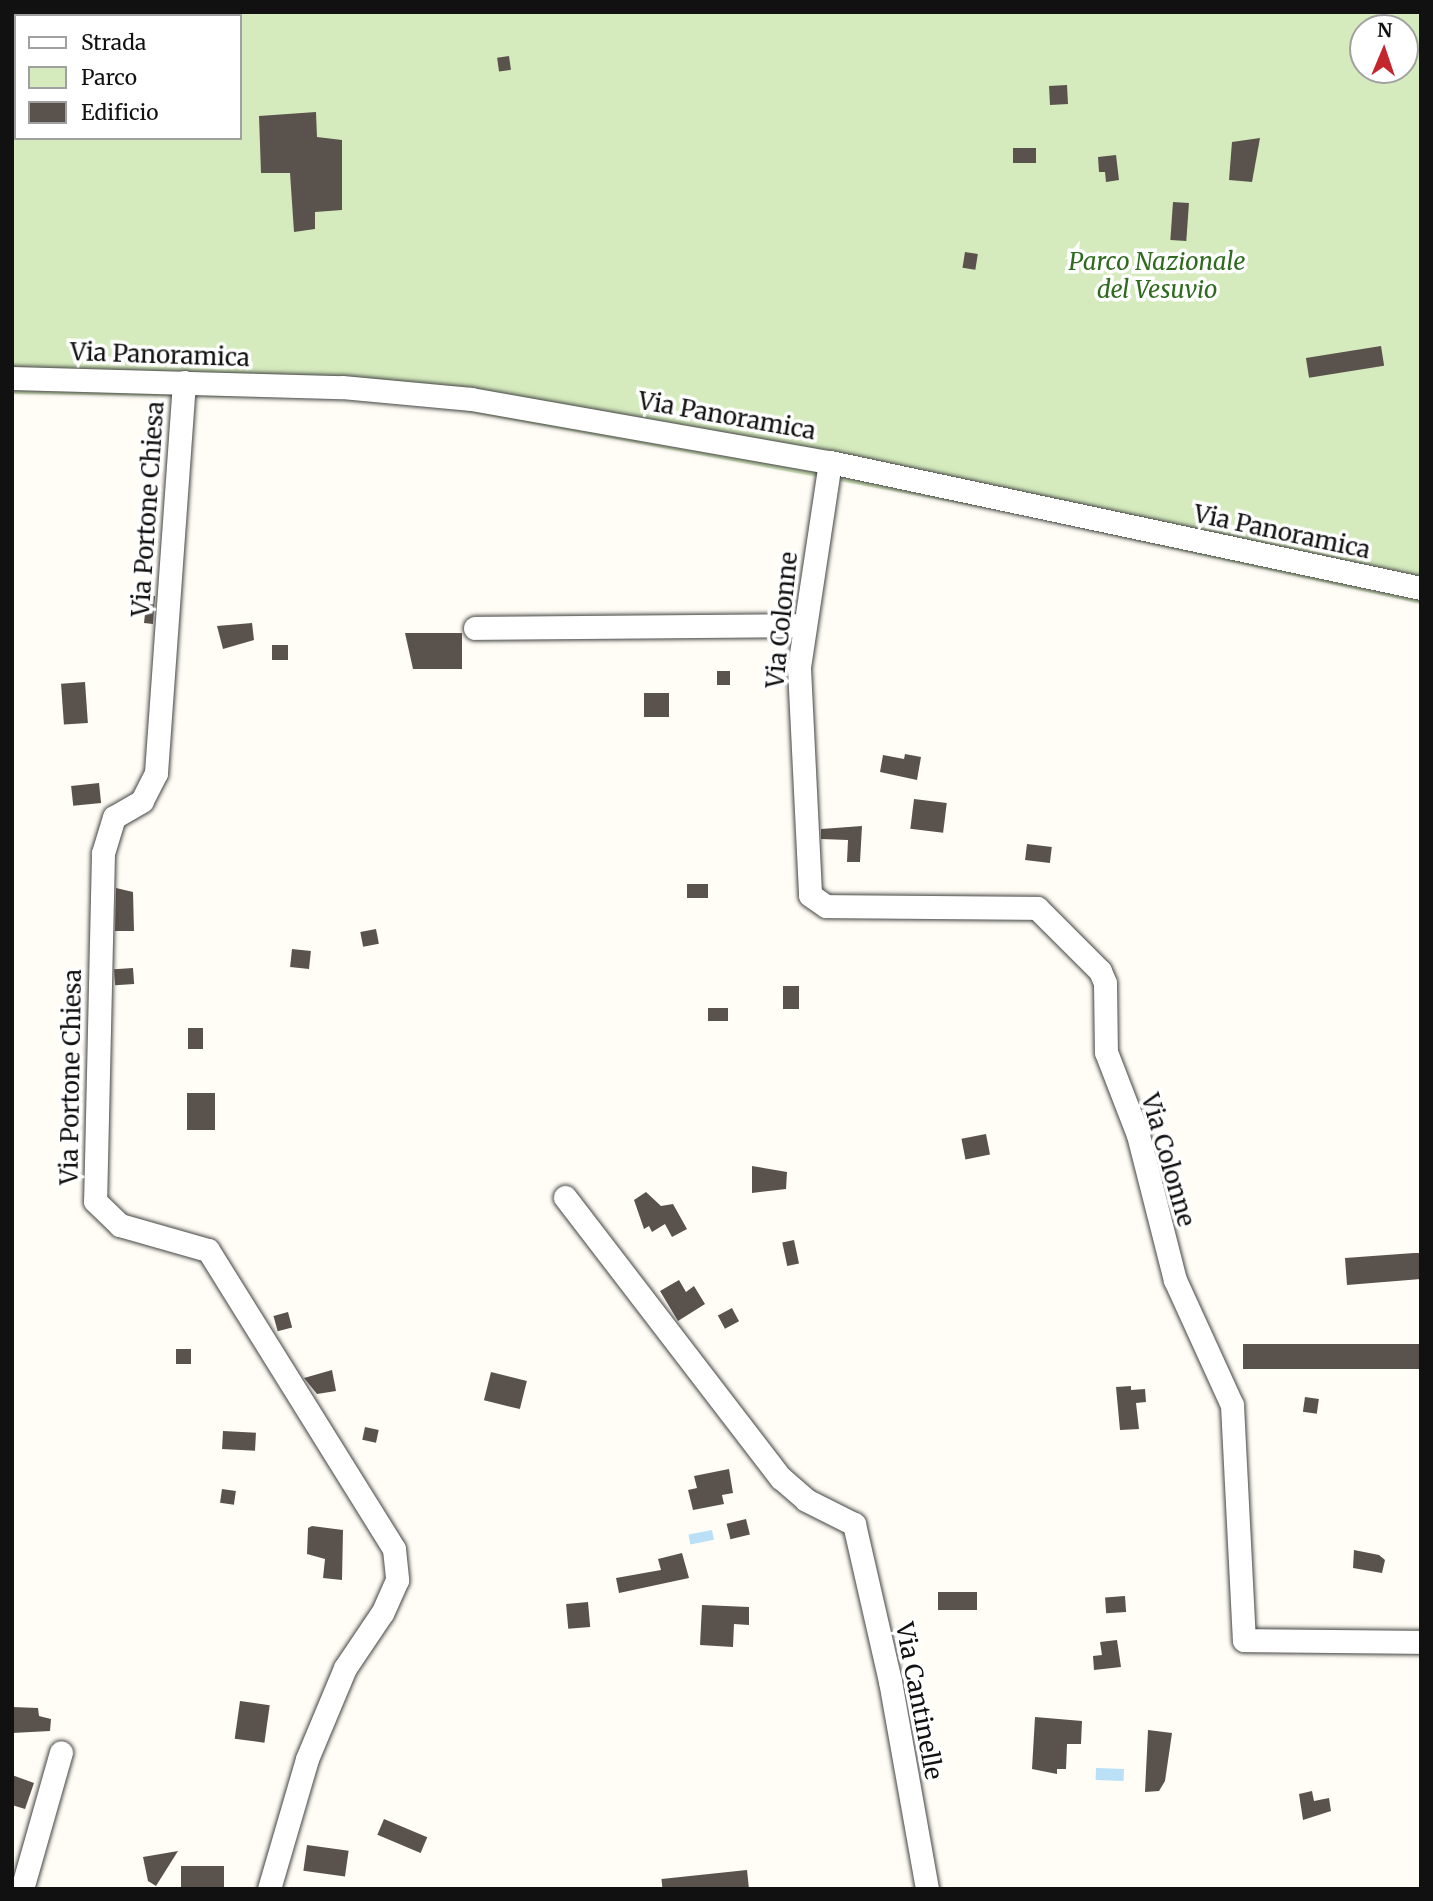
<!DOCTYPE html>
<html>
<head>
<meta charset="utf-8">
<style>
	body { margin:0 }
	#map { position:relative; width:1433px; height:1901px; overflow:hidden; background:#fffdf5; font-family:Merriweather,serif }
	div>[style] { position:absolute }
	.green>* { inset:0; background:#d5ebbd }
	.water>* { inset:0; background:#b9e0f7; transform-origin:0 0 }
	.building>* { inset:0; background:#5a524d; transform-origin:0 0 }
	.roads { filter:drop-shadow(0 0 2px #444) drop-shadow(0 0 2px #444) }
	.minor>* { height:23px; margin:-11.5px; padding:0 11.5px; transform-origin:11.5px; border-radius:11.5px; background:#fff }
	span { translate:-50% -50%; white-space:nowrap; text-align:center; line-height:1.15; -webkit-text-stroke:7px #fff; paint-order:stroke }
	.park-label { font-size:24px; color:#2f6b1f; font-style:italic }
	.street-label { font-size:24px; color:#111 }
	.frame { position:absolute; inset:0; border:14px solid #111; pointer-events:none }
	.legend { position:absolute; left:14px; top:14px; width:228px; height:126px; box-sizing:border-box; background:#fff; border:2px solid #a0a0a0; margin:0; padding:9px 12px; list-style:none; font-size:21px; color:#111 }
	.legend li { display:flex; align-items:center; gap:14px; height:35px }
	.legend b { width:35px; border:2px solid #a0a0a0 }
	.north { position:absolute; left:1349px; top:14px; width:70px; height:70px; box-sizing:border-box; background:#fff; border:2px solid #a0a0a0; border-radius:50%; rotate:2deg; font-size:19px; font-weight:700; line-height:28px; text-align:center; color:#111 }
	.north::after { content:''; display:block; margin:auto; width:24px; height:32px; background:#c4262e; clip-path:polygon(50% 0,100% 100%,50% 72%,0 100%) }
</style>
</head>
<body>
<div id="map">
	<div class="green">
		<div style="clip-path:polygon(evenodd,12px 12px,1421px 12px,1421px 604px,1016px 514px,399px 399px,12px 394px,12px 12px,16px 16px,240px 16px,240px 138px,16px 138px,16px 16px,12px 12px,1363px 28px,1405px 28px,1405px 70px,1363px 70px,1363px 28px)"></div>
	</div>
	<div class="water">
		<div style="left:712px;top:1530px;width:10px;height:24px;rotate:79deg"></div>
		<div style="left:1096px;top:1768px;width:28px;height:12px;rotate:2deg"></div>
	</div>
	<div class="building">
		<div style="left:509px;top:56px;width:14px;height:12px;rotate:82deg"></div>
		<div style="left:1067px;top:85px;width:19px;height:18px;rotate:87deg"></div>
		<div style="clip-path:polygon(316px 112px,317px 137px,342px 140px,342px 210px,315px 212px,315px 229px,294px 232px,290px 173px,261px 173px,259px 116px)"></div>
		<div style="clip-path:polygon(1260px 138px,1252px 182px,1229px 180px,1232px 142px)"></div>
		<div style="left:1036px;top:148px;width:15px;height:23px;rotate:90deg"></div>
		<div style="clip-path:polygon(1116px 155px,1119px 180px,1106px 182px,1105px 172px,1099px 172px,1098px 157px)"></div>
		<div style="left:1173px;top:202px;width:16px;height:38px;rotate:4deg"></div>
		<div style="left:965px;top:252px;width:13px;height:16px;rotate:9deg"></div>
		<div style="left:1381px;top:346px;width:20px;height:76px;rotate:81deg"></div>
		<div style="clip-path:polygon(147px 596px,155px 596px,153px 624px,144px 623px)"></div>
		<div style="clip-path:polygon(252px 623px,254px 640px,223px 649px,217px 626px)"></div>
		<div style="clip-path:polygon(405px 633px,462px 633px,462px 669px,413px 669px)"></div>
		<div style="left:272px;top:645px;width:16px;height:15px"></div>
		<div style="left:730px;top:671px;width:14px;height:13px;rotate:90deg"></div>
		<div style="left:85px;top:682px;width:41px;height:24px;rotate:86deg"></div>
		<div style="left:644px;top:693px;width:25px;height:24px"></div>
		<div style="clip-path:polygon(905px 754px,921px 757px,917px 780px,880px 772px,883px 755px,904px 759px)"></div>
		<div style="left:99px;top:783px;width:20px;height:28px;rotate:84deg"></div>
		<div style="left:914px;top:799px;width:33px;height:30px;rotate:7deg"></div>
		<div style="clip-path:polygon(862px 826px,860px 862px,847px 862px,848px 840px,821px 839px,821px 829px)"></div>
		<div style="left:1027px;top:844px;width:25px;height:16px;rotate:7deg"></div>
		<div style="left:708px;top:884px;width:14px;height:21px;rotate:90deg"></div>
		<div style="clip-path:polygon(116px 888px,133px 892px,134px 931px,115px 931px)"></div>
		<div style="left:376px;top:929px;width:15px;height:16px;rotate:79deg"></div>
		<div style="left:292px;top:949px;width:19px;height:18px;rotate:6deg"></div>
		<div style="left:133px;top:968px;width:16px;height:19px;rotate:86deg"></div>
		<div style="left:783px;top:986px;width:16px;height:23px"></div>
		<div style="left:708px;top:1008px;width:20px;height:13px"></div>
		<div style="left:203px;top:1028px;width:21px;height:15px;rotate:90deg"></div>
		<div style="left:187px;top:1093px;width:28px;height:37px"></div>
		<div style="left:986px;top:1134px;width:21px;height:25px;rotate:79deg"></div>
		<div style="clip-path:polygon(752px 1166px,787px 1172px,786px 1189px,752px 1193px)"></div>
		<div style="clip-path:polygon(646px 1192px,661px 1206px,673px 1204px,687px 1229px,672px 1237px,665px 1224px,652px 1232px,649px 1226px,644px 1229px,634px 1200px)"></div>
		<div style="left:794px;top:1240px;width:24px;height:12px;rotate:78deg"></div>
		<div style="clip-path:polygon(1414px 1253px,1421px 1253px,1421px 1279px,1347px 1285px,1345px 1258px)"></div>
		<div style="clip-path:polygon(679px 1280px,686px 1292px,694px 1286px,705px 1304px,678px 1321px,660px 1291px)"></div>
		<div style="left:732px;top:1308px;width:15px;height:16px;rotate:62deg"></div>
		<div style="left:288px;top:1312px;width:16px;height:15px;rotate:75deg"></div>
		<div style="left:1421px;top:1344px;width:25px;height:178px;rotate:90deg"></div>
		<div style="left:176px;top:1349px;width:15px;height:15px"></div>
		<div style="clip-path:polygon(332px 1370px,336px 1391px,317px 1394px,304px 1378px)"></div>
		<div style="left:491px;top:1372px;width:37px;height:29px;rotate:14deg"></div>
		<div style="clip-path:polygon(1131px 1386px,1131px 1390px,1145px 1389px,1146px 1402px,1136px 1403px,1139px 1429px,1120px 1430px,1116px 1387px)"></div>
		<div style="left:1305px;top:1397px;width:14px;height:15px;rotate:8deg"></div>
		<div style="left:365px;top:1427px;width:14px;height:13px;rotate:12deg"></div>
		<div style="left:223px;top:1431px;width:33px;height:18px;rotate:3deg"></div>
		<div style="clip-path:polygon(729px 1469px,733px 1493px,722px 1495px,724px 1504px,693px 1510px,688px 1490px,697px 1488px,694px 1476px)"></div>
		<div style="left:222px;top:1489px;width:14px;height:14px;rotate:8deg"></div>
		<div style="left:746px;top:1519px;width:16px;height:20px;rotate:76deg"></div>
		<div style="clip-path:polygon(312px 1526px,343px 1530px,342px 1580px,323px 1578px,325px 1559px,307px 1554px,308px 1528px)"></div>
		<div style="clip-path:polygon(1354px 1550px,1379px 1555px,1385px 1560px,1382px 1573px,1353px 1568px)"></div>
		<div style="clip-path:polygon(682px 1553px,689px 1578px,619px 1593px,616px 1578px,661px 1570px,658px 1559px)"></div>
		<div style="left:938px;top:1592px;width:39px;height:18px"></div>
		<div style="left:1125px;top:1596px;width:16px;height:20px;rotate:86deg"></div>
		<div style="left:588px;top:1602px;width:25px;height:22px;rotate:85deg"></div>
		<div style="clip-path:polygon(702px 1605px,749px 1607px,749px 1625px,734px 1624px,733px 1647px,700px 1645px)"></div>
		<div style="clip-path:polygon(1117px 1640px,1121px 1667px,1094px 1670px,1093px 1656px,1102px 1655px,1100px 1642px)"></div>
		<div style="left:240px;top:1701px;width:30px;height:38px;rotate:8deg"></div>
		<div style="clip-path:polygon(12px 1707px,38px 1708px,39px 1716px,51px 1719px,50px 1731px,12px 1733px)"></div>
		<div style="clip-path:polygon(1035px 1717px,1082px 1721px,1081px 1744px,1067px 1744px,1066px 1769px,1057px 1769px,1057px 1774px,1032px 1769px)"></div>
		<div style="clip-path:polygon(1148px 1730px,1172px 1733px,1165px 1781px,1159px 1791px,1145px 1792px)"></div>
		<div style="clip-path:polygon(12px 1775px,34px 1783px,25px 1809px,12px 1805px)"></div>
		<div style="clip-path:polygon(1312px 1791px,1314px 1801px,1329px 1798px,1331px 1811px,1303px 1820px,1299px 1794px)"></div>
		<div style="left:384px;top:1819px;width:47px;height:17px;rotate:23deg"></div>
		<div style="left:307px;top:1845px;width:42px;height:26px;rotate:8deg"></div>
		<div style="clip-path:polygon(178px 1851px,156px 1886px,148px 1881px,143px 1857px)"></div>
		<div style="left:181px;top:1866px;width:43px;height:23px"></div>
		<div style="left:747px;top:1870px;width:18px;height:86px;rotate:84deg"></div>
	</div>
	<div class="roads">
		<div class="minor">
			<div style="left:12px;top:378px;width:330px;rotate:1.6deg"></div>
			<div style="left:342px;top:387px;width:130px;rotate:5.3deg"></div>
			<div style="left:471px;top:399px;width:364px;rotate:10deg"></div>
			<div style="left:830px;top:462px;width:604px;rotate:12.04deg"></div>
			<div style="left:184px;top:382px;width:392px;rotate:94.1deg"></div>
			<div style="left:156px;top:773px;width:31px;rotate:117deg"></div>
			<div style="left:142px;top:801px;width:32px;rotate:150deg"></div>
			<div style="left:114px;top:817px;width:38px;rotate:107deg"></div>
			<div style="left:103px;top:853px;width:348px;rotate:91.3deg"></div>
			<div style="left:95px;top:1201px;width:35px;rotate:44deg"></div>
			<div style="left:120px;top:1225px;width:91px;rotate:15.9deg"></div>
			<div style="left:208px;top:1250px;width:352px;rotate:58.1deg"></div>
			<div style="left:394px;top:1549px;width:31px;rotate:84deg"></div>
			<div style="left:397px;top:1580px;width:36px;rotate:114deg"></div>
			<div style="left:382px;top:1613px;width:66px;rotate:123.9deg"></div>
			<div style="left:345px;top:1668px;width:99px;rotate:112.7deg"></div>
			<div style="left:307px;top:1759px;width:135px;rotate:106.3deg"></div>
			<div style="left:830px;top:462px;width:208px;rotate:98.6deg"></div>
			<div style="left:799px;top:668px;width:227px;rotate:87.2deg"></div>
			<div style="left:810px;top:895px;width:19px;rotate:35deg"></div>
			<div style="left:826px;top:906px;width:211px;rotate:0.5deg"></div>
			<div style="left:1037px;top:908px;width:89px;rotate:45deg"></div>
			<div style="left:1100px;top:971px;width:13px;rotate:67deg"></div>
			<div style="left:1105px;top:983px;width:69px;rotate:89.2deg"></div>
			<div style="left:1106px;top:1052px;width:89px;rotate:68.9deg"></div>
			<div style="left:1138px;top:1135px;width:150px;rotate:75.7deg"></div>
			<div style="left:1175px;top:1280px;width:137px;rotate:65.5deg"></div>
			<div style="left:1232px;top:1405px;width:235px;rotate:87.1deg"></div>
			<div style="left:1244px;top:1640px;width:177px;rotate:0.6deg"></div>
			<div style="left:475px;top:628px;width:330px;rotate:-0.5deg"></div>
			<div style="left:565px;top:1197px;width:354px;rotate:52.5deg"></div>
			<div style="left:781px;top:1478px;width:33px;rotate:41deg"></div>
			<div style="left:806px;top:1500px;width:54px;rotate:26.6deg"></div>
			<div style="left:854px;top:1524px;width:161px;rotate:77.1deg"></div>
			<div style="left:890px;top:1681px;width:211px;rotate:79.9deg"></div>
			<div style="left:22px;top:1889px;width:142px;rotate:-74.1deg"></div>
		</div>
	</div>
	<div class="park-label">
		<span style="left:1157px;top:276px">Parco Nazionale<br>del Vesuvio</span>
	</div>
	<div class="street-label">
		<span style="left:160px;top:355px;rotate:2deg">Via Panoramica</span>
		<span style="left:727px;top:416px;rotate:10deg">Via Panoramica</span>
		<span style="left:148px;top:509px;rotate:-86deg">Via Portone Chiesa</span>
		<span style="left:1282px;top:532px;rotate:12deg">Via Panoramica</span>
		<span style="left:782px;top:620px;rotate:-84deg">Via Colonne</span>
		<span style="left:71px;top:1077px;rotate:-89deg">Via Portone Chiesa</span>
		<span style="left:1168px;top:1160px;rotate:74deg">Via Colonne</span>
		<span style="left:919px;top:1701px;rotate:79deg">Via Cantinelle</span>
	</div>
	<div class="frame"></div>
	<ul class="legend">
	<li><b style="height:9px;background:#fff"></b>Strada</li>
	<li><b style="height:19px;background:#d5ebbd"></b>Parco</li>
	<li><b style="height:19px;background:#5a524d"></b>Edificio</li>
	</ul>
	<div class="north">N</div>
</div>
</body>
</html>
